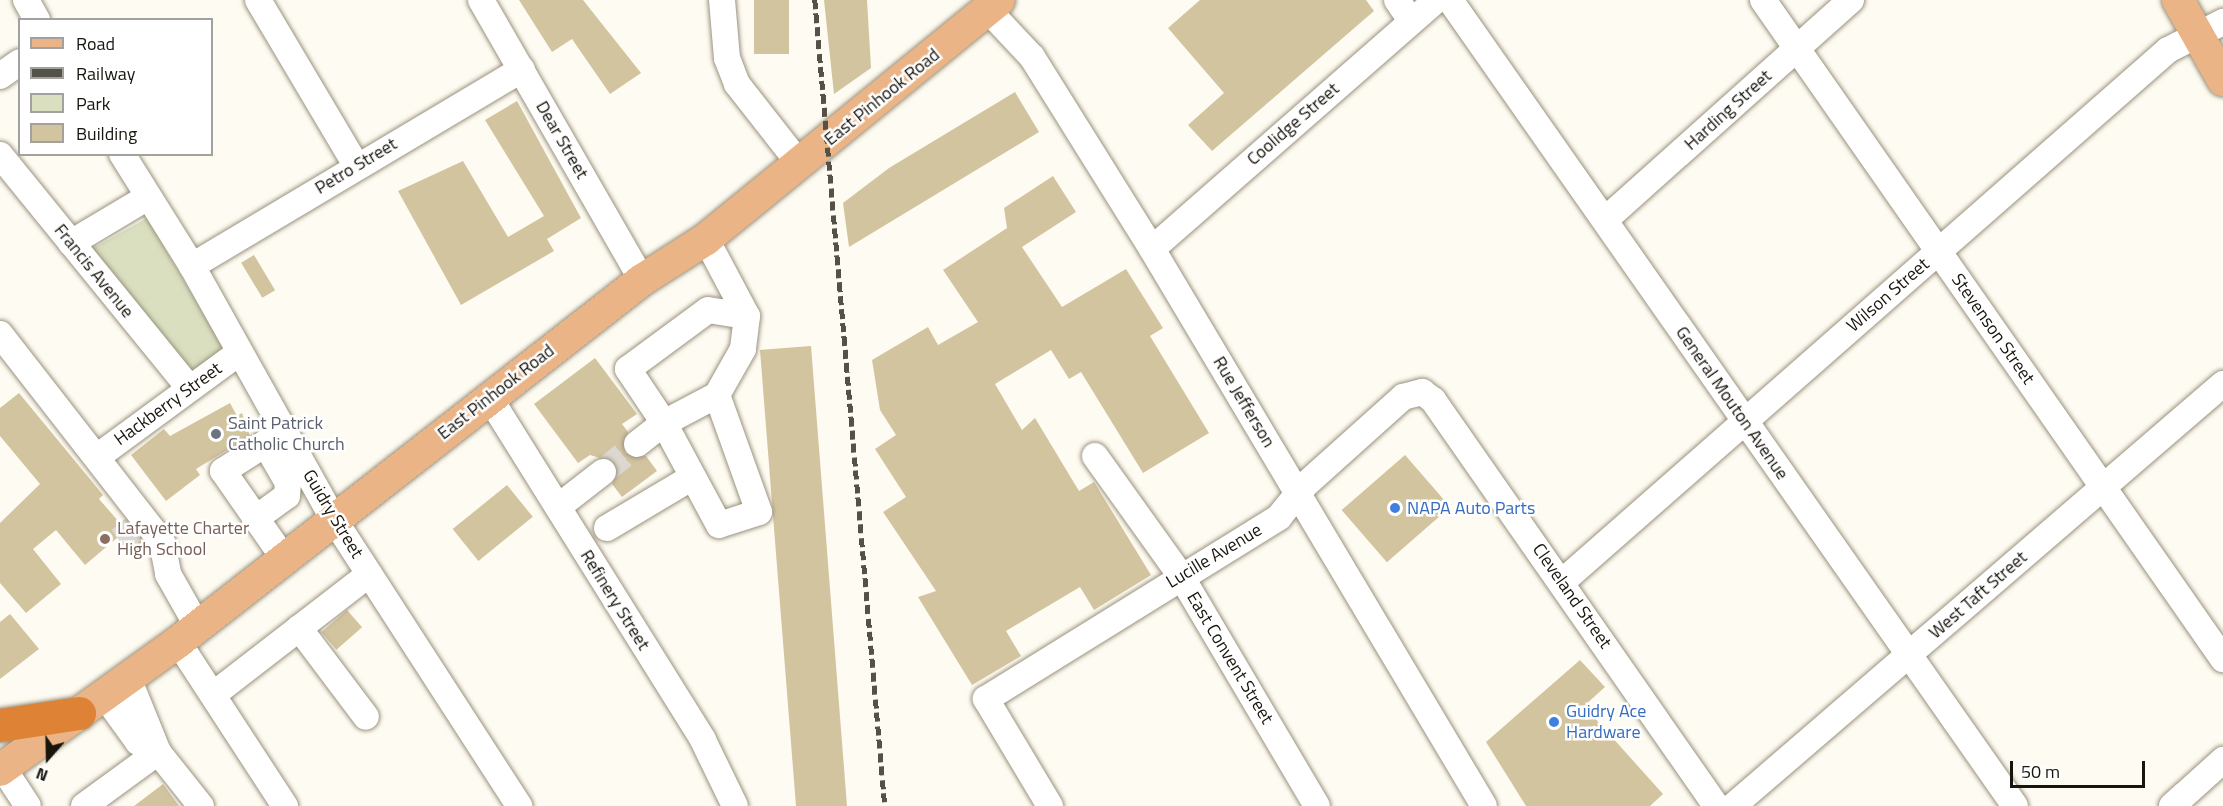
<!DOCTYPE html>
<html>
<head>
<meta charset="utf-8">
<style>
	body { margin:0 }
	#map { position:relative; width:2223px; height:806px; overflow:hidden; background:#fefbf2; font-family:"Titillium Web",sans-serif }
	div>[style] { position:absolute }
	.green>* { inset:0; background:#d9dfbf }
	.building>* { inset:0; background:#d3c4a0; transform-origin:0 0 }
	.minor-tunnel>* { height:26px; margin-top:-13px; transform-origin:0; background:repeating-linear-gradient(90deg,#dcd8d0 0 26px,transparent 0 39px) }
	.roads { filter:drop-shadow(0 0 2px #9a927d) drop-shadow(0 0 2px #9a927d) }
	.minor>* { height:26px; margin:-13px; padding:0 13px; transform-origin:13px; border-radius:13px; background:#fff }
	.major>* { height:32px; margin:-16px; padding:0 16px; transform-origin:16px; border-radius:16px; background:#ebb486 }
	.highway>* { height:33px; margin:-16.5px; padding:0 16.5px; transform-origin:16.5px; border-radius:16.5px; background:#de8236 }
	.rail>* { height:4.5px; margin-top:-2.25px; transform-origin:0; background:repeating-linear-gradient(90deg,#545148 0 9px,transparent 0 13.5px) }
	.dots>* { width:16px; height:16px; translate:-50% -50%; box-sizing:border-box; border:3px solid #fff; border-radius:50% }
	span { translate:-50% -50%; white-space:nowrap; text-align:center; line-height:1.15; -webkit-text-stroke:5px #fff; paint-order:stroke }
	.street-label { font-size:18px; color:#18150d }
	.worship-label { font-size:18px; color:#5b616d }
	.left { translate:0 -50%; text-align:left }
	.shop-label { font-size:18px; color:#366cbe }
	.education-label { font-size:18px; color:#785e54 }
	.legend { position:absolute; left:18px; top:18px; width:195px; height:138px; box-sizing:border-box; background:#fff; border:2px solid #a3a19e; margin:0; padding:8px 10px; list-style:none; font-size:18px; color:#18150d }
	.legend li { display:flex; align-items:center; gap:12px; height:30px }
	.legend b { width:30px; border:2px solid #a3a19e }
	.north { position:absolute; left:18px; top:728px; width:60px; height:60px; -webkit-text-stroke:4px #fff; paint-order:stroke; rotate:200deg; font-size:16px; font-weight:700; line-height:24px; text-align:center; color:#18150d }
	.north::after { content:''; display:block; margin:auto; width:21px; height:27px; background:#18150d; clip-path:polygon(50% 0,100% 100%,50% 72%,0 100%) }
	.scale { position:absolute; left:2010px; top:761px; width:135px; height:27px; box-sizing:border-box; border:3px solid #18150d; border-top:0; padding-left:8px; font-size:18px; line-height:21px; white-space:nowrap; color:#18150d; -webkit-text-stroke:4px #fff; paint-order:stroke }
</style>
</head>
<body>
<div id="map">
	<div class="green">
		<div style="clip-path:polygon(147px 218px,226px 352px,189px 377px,90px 250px)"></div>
	</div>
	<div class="building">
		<div style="clip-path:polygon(519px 0,583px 0,641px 73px,610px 94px,572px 39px,552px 52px)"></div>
		<div style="left:754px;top:0;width:35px;height:54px"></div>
		<div style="clip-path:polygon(824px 0,867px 0,871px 68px,834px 94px)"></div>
		<div style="clip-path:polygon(1200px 0,1366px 0,1374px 11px,1212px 151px,1188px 125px,1224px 93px,1168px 28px)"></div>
		<div style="clip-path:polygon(1015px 92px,1039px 132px,849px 247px,843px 203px,889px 168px)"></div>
		<div style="clip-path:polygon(517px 101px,581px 218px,547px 239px,554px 251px,461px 305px,398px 191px,463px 161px,508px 237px,544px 216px,485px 120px)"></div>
		<div style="clip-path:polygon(1053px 176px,1076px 212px,1022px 247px,1062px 307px,1126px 269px,1163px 328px,1150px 336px,1209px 433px,1143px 473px,1081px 372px,1069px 379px,1051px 350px,995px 384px,1022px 430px,1035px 418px,1079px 491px,1094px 482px,1151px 575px,1094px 610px,1080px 587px,1006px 631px,1021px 656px,972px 685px,918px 597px,936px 591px,883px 512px,906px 497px,875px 449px,896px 435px,880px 410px,872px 360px,928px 327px,938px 345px,978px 322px,943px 270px,1007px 228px,1004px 208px)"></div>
		<div style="left:254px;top:255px;width:41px;height:15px;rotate:59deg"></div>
		<div style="clip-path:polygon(811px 346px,847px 806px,796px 806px,772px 503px,760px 350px)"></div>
		<div style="clip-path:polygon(595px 358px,637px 414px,622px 424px,628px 432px,625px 453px,646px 456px,657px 471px,622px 497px,612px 484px,618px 471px,614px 462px,590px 455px,578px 463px,534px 404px)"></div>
		<div style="clip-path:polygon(19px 393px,103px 495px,99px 499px,120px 523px,125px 519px,148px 548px,135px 558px,118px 537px,85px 565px,56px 530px,33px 549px,61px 584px,26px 613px,0 583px,0 523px,40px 484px,0 436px,0 408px)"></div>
		<div style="clip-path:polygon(230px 403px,237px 416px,242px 413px,250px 436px,196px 469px,200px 475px,166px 501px,131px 455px,164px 429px,170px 436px)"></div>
		<div style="left:1405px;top:455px;width:69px;height:84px;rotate:49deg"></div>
		<div style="left:507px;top:485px;width:41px;height:70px;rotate:51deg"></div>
		<div style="left:347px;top:610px;width:23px;height:34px;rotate:49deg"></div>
		<div style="clip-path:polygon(10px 614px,39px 649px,0 679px,0 622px)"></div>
		<div style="clip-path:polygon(1580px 660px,1605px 687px,1584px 706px,1663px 794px,1650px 806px,1526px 806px,1486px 742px)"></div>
		<div style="clip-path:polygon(163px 784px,179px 806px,134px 806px)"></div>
	</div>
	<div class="minor-tunnel">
		<div style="left:603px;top:472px;width:44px;rotate:-39.5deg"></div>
		<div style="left:122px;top:522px;width:37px;rotate:55deg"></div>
	</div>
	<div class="roads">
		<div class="minor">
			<div style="left:26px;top:0;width:23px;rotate:61deg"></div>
			<div style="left:258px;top:0;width:192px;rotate:59.3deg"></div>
			<div style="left:481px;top:0;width:323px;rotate:60.1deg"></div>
			<div style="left:722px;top:0;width:58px;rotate:85.1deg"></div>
			<div style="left:727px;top:58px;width:28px;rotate:69deg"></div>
			<div style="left:737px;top:84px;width:100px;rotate:51.9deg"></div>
			<div style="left:1397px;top:0;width:25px;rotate:56deg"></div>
			<div style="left:1450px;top:0;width:984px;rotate:54.97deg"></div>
			<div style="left:1763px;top:0;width:804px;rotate:55.08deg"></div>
			<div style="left:988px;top:10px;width:64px;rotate:46.9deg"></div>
			<div style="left:1032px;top:57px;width:226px;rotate:58deg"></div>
			<div style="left:1152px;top:249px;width:648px;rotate:59.2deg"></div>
			<div style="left:0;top:76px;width:24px;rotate:-35deg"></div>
			<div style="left:122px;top:154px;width:132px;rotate:58deg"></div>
			<div style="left:192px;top:266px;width:289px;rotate:60.8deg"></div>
			<div style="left:333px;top:518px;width:343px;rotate:57.1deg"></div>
			<div style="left:0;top:155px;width:298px;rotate:50.9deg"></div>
			<div style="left:1605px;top:220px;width:330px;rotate:-41.8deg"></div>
			<div style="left:706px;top:239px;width:87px;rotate:62deg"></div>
			<div style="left:71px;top:243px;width:90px;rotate:-30.9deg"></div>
			<div style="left:1152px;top:249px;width:378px;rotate:-41.2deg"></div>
			<div style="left:192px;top:266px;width:384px;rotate:-30.8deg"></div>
			<div style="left:0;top:334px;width:264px;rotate:52.1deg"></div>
			<div style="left:162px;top:542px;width:33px;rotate:79deg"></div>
			<div style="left:168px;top:574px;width:61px;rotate:60.5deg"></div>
			<div style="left:489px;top:397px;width:404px;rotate:58deg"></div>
			<div style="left:703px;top:740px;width:73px;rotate:64.1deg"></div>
			<div style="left:637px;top:444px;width:34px;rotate:-38deg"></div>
			<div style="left:664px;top:423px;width:65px;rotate:-123.7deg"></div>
			<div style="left:628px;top:369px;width:99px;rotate:-36.4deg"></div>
			<div style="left:708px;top:310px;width:39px;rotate:9deg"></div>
			<div style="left:747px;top:316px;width:33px;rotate:97deg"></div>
			<div style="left:743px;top:349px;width:53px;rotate:119.5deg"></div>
			<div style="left:717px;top:395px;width:60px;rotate:152.2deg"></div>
			<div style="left:664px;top:423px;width:116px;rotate:61.7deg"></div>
			<div style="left:719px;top:525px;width:42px;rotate:-18deg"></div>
			<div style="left:759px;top:512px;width:124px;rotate:-109.7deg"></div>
			<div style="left:1095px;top:456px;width:148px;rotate:54.4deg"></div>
			<div style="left:1181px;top:576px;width:267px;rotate:59.4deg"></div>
			<div style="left:97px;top:457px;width:177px;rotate:-36.3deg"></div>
			<div style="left:558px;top:507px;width:57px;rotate:-37.9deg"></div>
			<div style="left:255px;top:519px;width:39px;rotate:-36deg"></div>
			<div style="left:287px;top:496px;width:13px;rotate:-86deg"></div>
			<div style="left:288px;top:483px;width:46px;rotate:-119.9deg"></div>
			<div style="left:607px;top:528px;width:98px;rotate:-30.8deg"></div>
			<div style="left:283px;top:557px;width:105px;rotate:-124.9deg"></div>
			<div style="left:223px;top:471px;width:72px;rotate:-32.6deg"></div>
			<div style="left:1562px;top:582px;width:806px;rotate:-41.28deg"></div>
			<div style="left:2168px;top:50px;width:62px;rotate:-27deg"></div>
			<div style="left:299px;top:628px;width:111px;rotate:53deg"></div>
			<div style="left:178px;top:642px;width:196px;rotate:56.9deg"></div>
			<div style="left:128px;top:678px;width:80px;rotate:67.9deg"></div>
			<div style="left:158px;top:752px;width:69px;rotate:51.5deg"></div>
			<div style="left:214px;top:694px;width:196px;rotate:-37.7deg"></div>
			<div style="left:104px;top:695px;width:58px;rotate:54.1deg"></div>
			<div style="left:138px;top:742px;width:22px;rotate:27deg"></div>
			<div style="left:3px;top:768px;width:45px;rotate:56.7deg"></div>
			<div style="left:84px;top:806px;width:92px;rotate:-36.1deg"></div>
			<div style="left:1050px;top:806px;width:125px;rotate:-120.9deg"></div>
			<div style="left:986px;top:699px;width:345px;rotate:-31.8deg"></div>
			<div style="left:1279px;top:517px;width:41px;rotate:-50.9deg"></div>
			<div style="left:1305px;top:485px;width:132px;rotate:-41.9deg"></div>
			<div style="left:1403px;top:397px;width:20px;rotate:-15deg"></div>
			<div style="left:1422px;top:392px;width:14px;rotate:36deg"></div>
			<div style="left:1433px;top:400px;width:495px;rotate:55.1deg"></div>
			<div style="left:1733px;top:806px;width:647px;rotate:-40.74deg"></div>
			<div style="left:2172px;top:806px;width:69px;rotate:-42deg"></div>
		</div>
		<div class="major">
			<div style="left:2178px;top:0;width:92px;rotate:60.6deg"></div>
			<div style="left:0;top:770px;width:219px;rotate:-35.7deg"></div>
			<div style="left:178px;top:642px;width:589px;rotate:-37.96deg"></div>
			<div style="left:642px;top:280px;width:76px;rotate:-32.6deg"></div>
			<div style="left:706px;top:239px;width:378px;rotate:-39.2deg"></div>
		</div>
		<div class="highway">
			<div style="left:0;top:725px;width:80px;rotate:-8.6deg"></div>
		</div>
	</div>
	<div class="rail">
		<div style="left:815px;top:0;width:809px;rotate:85.04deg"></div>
	</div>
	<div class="dots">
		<div style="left:216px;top:434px;background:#6b7280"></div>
		<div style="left:1395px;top:508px;background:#3f7fe0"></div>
		<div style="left:105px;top:539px;background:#8d6e63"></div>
		<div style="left:1554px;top:722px;background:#3f7fe0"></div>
	</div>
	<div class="street-label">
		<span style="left:882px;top:97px;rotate:-39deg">East Pinhook Road</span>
		<span style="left:1728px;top:110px;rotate:-42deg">Harding Street</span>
		<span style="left:1293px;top:124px;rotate:-41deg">Coolidge Street</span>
		<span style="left:562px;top:140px;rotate:60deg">Dear Street</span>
		<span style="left:356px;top:166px;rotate:-31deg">Petro Street</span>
		<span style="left:94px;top:271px;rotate:51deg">Francis Avenue</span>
		<span style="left:1888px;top:295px;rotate:-41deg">Wilson Street</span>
		<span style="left:1993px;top:329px;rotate:55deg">Stevenson Street</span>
		<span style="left:496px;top:392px;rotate:-38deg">East Pinhook Road</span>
		<span style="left:1244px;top:402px;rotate:59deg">Rue Jefferson</span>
		<span style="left:1732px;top:403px;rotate:55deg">General Mouton Avenue</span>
		<span style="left:168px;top:404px;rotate:-36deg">Hackberry Street</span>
		<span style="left:333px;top:514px;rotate:59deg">Guidry Street</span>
		<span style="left:1214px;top:556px;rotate:-31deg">Lucille Avenue</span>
		<span style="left:1978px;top:595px;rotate:-41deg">West Taft Street</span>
		<span style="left:1572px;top:596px;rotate:55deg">Cleveland Street</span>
		<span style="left:615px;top:600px;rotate:58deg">Refinery Street</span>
		<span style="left:1230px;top:658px;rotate:59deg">East Convent Street</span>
	</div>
	<div class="worship-label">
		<span class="left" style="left:228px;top:434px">Saint Patrick<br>Catholic Church</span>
	</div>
	<div class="shop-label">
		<span class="left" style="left:1407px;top:508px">NAPA Auto Parts</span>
		<span class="left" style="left:1566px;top:722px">Guidry Ace<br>Hardware</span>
	</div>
	<div class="education-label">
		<span class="left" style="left:117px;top:539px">Lafayette Charter<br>High School</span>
	</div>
	<ul class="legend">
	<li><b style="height:8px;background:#ebb486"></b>Road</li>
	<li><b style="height:8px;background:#545148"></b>Railway</li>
	<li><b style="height:16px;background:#d9dfbf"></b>Park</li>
	<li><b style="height:16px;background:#d3c4a0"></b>Building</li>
	</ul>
	<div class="north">N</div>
	<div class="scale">50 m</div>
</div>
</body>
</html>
